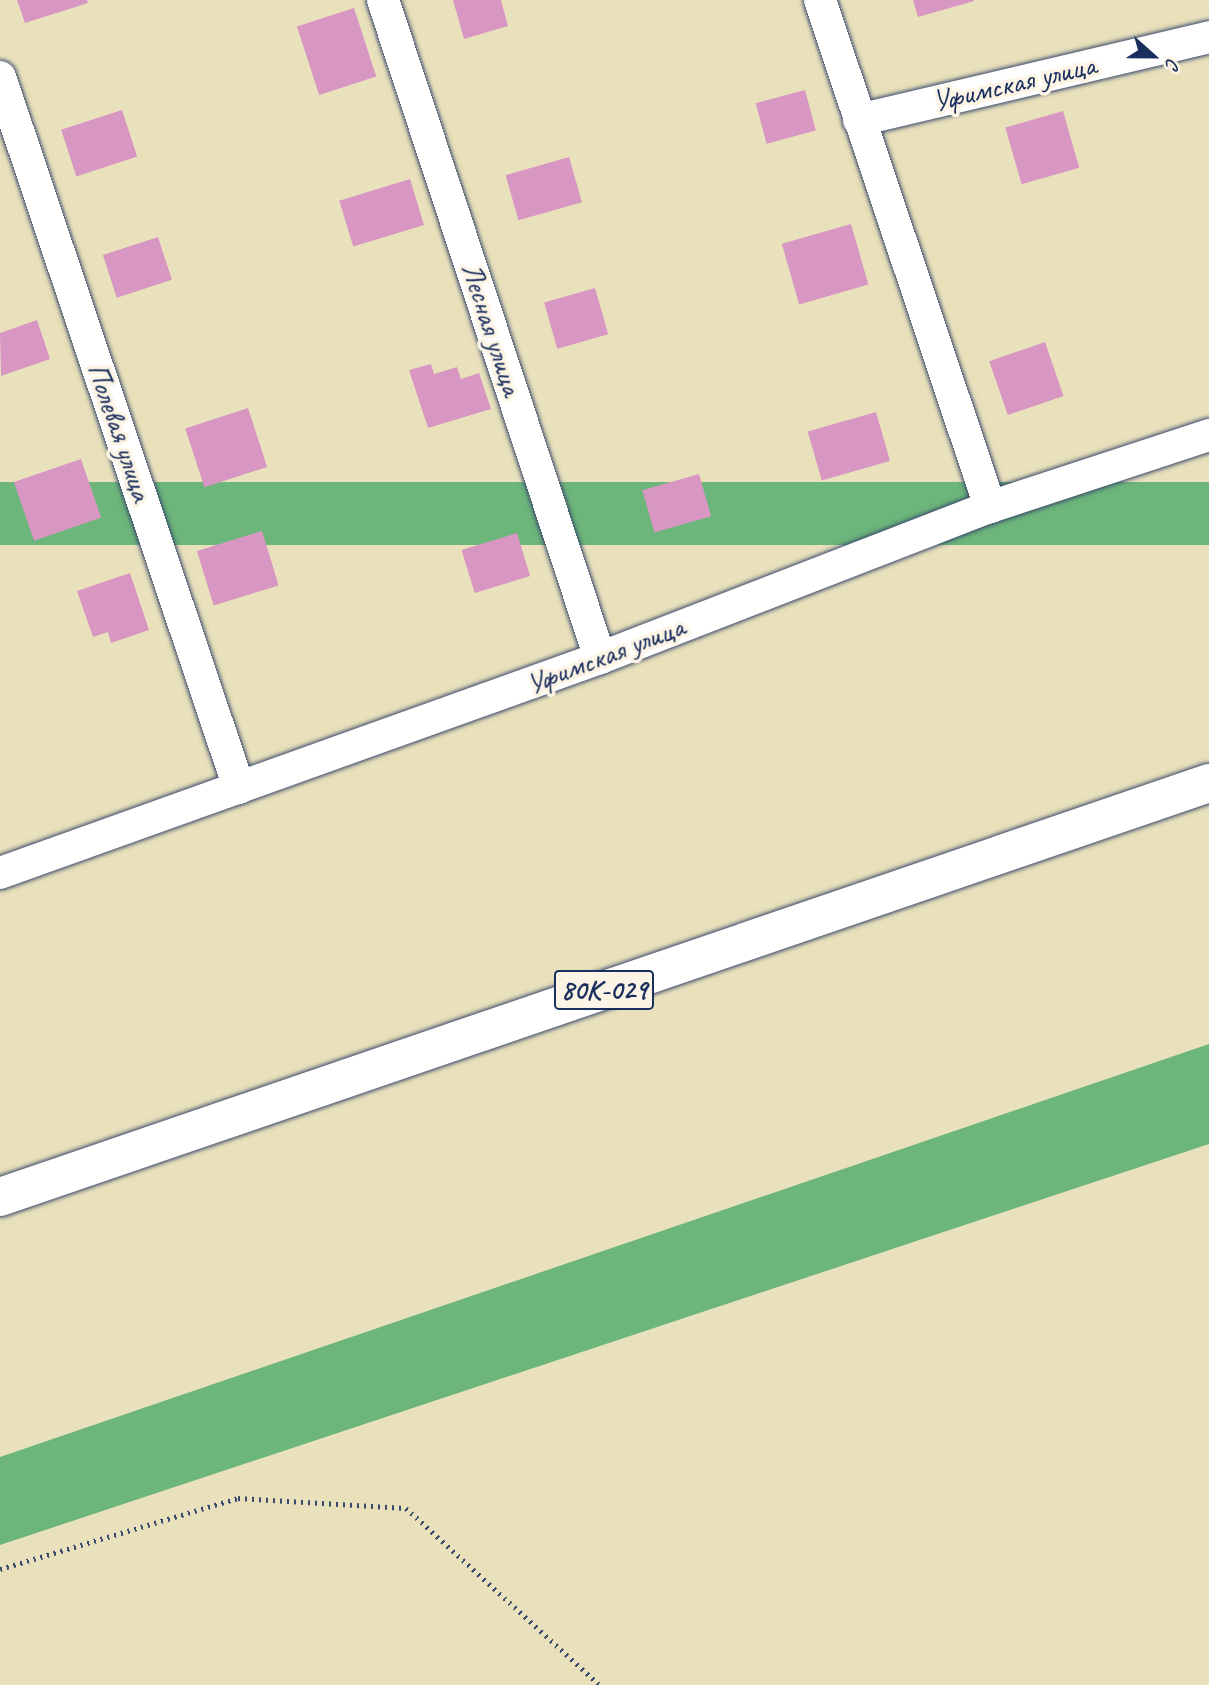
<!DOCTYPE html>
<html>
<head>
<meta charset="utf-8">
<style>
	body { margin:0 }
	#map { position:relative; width:1209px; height:1685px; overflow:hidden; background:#e9e1bc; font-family:Caveat,sans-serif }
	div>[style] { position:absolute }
	.forest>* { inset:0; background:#6cb57b; transform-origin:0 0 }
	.building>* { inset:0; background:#d897c2; transform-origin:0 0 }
	.path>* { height:4.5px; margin-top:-2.25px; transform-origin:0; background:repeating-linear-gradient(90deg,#3a4a6c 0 2px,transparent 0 7px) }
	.roads { filter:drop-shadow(0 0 2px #3a4a6c) drop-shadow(0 0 2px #3a4a6c) }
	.minor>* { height:32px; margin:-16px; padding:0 16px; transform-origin:16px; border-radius:16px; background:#fff }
	.primary>* { height:38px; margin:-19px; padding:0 19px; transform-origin:19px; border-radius:19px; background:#fff }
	span { translate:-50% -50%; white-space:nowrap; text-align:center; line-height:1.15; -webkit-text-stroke:7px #fcf5e5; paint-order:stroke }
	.shield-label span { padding:2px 5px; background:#fcf5e5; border:2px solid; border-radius:5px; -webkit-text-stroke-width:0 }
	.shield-label { font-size:28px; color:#1b2f5e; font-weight:700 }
	.street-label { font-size:30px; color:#1b2f5e }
	.north { position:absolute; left:1118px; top:21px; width:70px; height:70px; -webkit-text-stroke:5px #fcf5e5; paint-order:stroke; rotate:111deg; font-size:19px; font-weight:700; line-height:28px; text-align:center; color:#1b2f5e }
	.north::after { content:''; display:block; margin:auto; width:24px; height:32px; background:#1b2f5e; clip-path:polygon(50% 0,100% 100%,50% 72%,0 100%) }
</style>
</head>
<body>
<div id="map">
	<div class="forest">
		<div style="left:1209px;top:482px;width:63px;height:1280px;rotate:90deg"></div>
		<div style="clip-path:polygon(1209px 1044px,1209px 1144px,0 1545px,0 1457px)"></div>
	</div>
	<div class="building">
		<div style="clip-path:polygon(17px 0,87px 0,88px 3px,25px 23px)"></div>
		<div style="clip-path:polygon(453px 0,501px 0,508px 26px,464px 39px)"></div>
		<div style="clip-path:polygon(913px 0,974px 0,974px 1px,918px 17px)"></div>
		<div style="left:354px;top:8px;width:72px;height:60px;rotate:72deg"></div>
		<div style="left:805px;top:90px;width:42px;height:51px;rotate:75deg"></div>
		<div style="left:122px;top:110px;width:49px;height:64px;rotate:72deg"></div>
		<div style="left:1063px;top:111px;width:59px;height:60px;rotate:74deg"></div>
		<div style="left:569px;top:157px;width:47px;height:66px;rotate:74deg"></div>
		<div style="left:410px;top:179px;width:48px;height:74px;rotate:73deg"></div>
		<div style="left:851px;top:224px;width:63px;height:72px;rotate:74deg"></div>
		<div style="left:158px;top:237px;width:45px;height:58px;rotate:72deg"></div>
		<div style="left:595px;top:288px;width:48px;height:53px;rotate:74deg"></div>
		<div style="clip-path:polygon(37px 320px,50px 359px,1px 376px,0 333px)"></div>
		<div style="left:1045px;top:342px;width:57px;height:59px;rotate:71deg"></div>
		<div style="clip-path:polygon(431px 364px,434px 374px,457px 367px,461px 379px,479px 373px,491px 409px,428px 428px,409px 370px)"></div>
		<div style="left:248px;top:408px;width:62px;height:66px;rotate:72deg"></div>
		<div style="left:876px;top:412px;width:51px;height:71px;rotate:74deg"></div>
		<div style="left:81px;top:459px;width:62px;height:71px;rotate:71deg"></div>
		<div style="left:699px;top:474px;width:44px;height:59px;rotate:74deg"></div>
		<div style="left:262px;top:531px;width:57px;height:68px;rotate:73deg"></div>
		<div style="left:517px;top:533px;width:45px;height:58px;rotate:73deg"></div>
		<div style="clip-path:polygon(130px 573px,149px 630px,111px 643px,108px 632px,93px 637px,77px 591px)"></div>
	</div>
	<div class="path">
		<div style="left:0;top:1569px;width:248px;rotate:-16.6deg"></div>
		<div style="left:238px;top:1498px;width:168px;rotate:3.4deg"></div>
		<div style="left:406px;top:1508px;width:263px;rotate:42.4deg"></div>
	</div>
	<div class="roads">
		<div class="minor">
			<div style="left:383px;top:0;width:693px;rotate:71.75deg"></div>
			<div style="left:820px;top:0;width:535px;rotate:71.46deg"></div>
			<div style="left:0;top:77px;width:750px;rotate:71.42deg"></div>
			<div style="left:859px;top:120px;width:360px;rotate:-13.3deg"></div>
			<div style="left:0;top:873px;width:637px;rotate:-19.71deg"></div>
			<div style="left:600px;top:658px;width:418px;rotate:-21.2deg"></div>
			<div style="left:990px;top:507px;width:231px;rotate:-18.2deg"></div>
		</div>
		<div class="primary">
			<div style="left:0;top:1197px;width:1278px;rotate:-18.9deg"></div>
		</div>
	</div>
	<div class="shield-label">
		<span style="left:604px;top:990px">80К-029</span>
	</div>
	<div class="street-label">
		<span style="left:1014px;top:83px;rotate:-13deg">Уфимская улица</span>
		<span style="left:492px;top:329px;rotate:72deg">Лесная улица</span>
		<span style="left:120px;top:432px;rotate:71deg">Полевая улица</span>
		<span style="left:605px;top:655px;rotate:-21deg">Уфимская улица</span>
	</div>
	<div class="north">С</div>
</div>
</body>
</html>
